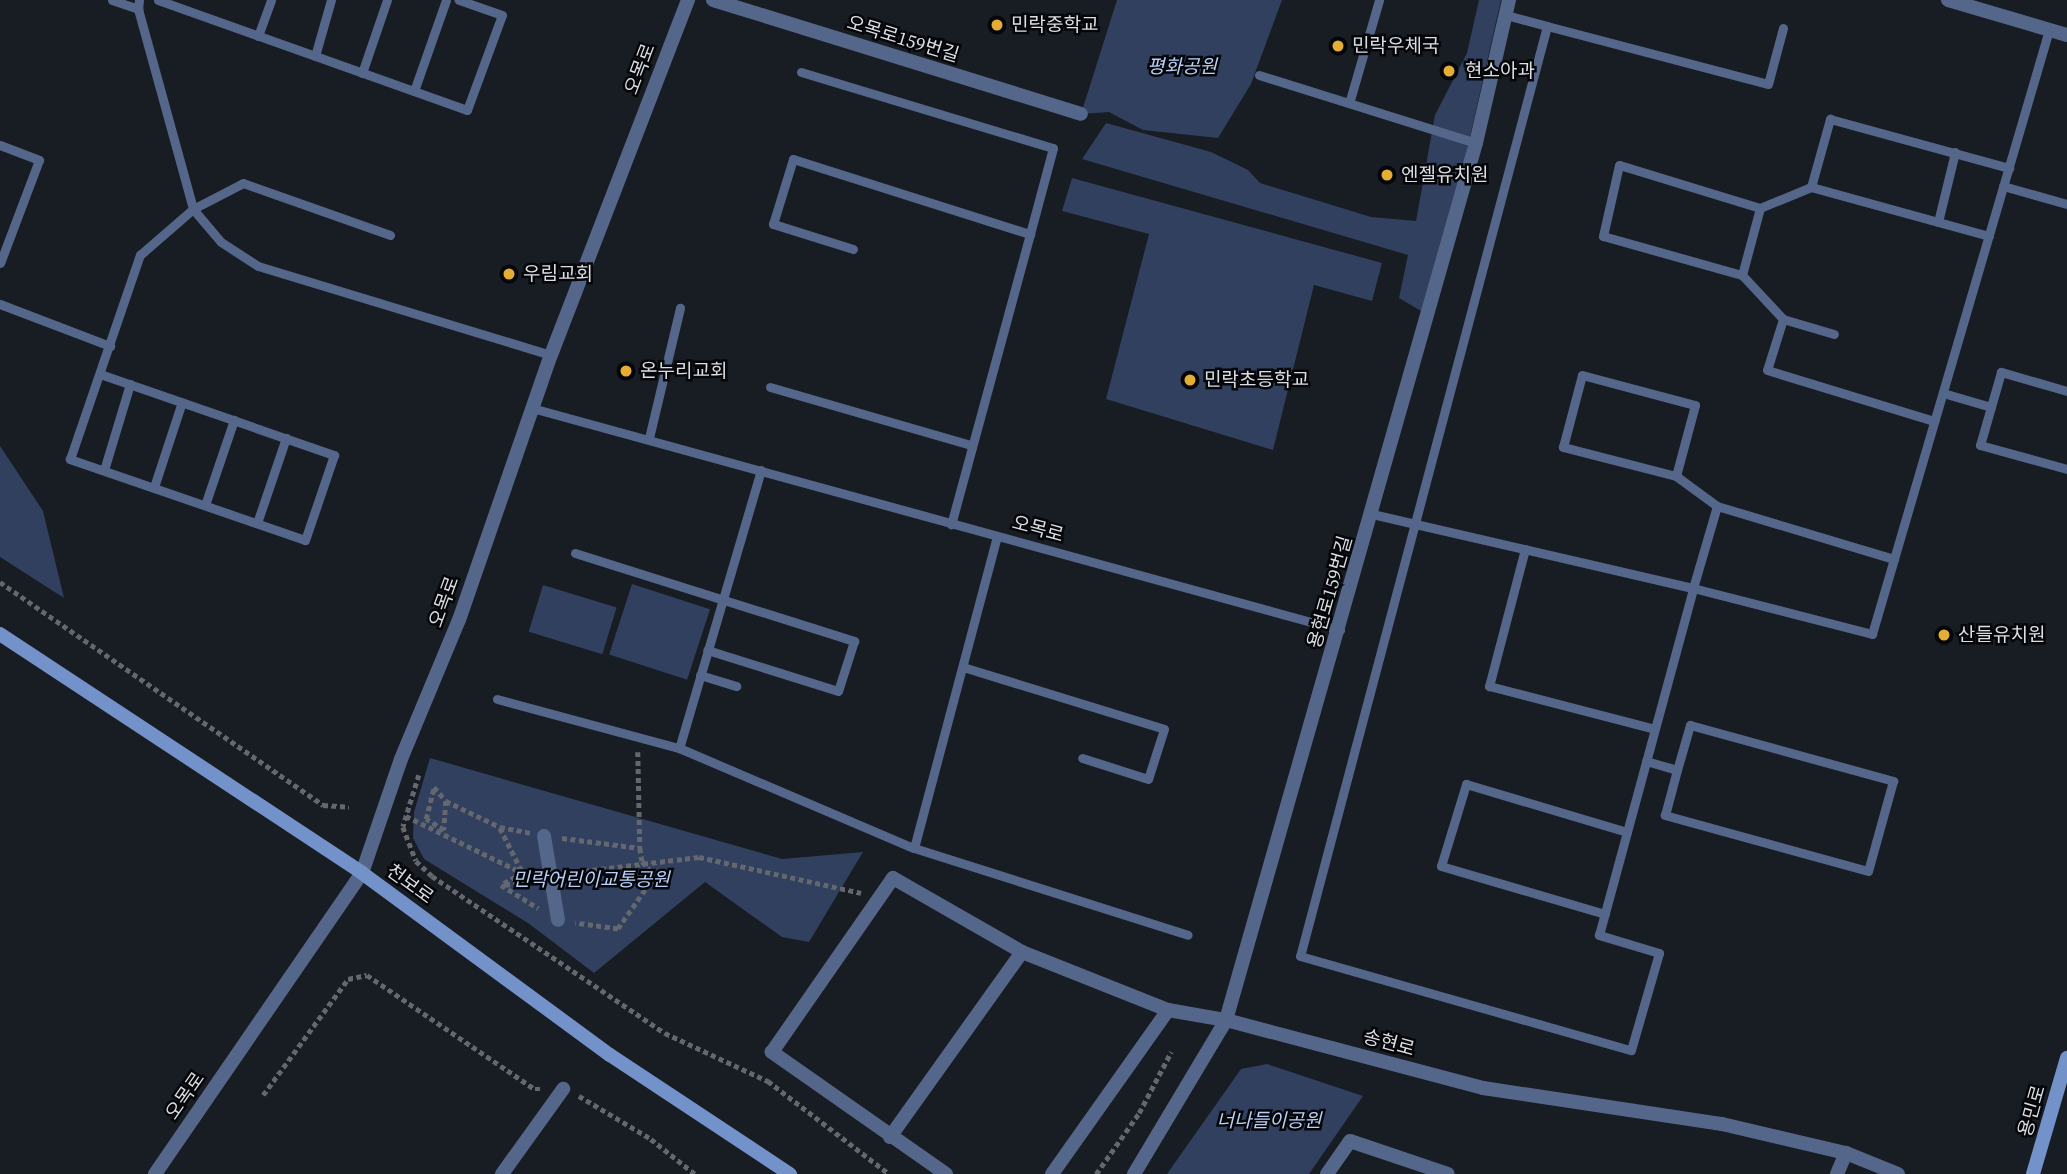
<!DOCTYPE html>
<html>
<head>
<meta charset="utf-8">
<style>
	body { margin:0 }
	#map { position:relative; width:2067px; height:1174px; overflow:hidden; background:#181c23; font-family:"Source Serif 4","Noto Sans KR",serif }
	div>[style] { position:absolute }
	.green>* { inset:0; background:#30405e; transform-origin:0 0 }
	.path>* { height:4.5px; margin-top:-2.25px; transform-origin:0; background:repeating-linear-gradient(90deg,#64676d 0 5px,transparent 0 8.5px) }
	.service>* { height:9px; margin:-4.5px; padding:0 4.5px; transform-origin:4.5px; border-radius:4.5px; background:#54678a }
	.pedestrian>* { height:14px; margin:-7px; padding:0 7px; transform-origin:7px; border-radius:7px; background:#54678a }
	.minor>* { height:14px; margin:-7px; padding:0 7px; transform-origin:7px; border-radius:7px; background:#54678a }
	.secondary>* { height:14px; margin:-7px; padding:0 7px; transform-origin:7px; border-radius:7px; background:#7492ca }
	.dots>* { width:19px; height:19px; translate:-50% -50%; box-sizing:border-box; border:4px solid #050609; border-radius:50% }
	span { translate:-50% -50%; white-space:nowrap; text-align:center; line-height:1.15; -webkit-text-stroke:5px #050609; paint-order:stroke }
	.poi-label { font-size:19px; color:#dadde2 }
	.left { translate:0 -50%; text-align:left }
	.street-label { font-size:19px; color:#dadde2 }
	.park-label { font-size:19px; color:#b9cff8; font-style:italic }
</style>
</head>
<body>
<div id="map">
	<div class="green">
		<div style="clip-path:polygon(1117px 0,1282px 0,1251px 84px,1218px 138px,1143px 130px,1109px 112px,1081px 114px)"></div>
		<div style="clip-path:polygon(1479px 0,1501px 0,1464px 163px,1421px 311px,1399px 298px,1408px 255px,1082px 159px,1106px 123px,1211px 152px,1248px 170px,1260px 183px,1371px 217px,1416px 221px,1435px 115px,1467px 53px)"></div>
		<div style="clip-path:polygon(1072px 178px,1382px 263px,1372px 301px,1314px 285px,1273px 450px,1106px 399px,1149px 234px,1062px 211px)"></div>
		<div style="clip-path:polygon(0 446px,43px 511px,64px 598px,0 557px)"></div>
		<div style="left:632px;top:584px;width:82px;height:74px;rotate:18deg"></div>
		<div style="left:543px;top:585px;width:77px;height:49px;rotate:17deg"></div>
		<div style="clip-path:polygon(430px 758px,782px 859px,863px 852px,809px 942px,782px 937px,705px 882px,594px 973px,528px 923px,424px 859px,413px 838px,414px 812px)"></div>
		<div style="clip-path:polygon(1267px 1064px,1363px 1096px,1309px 1174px,1167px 1174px,1241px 1069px)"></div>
	</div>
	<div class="path">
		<div style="left:0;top:582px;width:393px;rotate:34.6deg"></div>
		<div style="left:323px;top:805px;width:26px;rotate:4deg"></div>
		<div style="left:638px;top:752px;width:96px;rotate:88.8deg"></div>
		<div style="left:419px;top:775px;width:54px;rotate:107.1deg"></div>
		<div style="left:403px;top:827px;width:36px;rotate:69deg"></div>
		<div style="left:416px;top:861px;width:22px;rotate:43deg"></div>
		<div style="left:432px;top:876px;width:281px;rotate:34deg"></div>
		<div style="left:665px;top:1033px;width:114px;rotate:25deg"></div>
		<div style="left:768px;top:1081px;width:153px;rotate:37.5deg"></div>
		<div style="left:446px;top:801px;width:29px;rotate:94deg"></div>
		<div style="left:444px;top:830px;width:21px;rotate:-149deg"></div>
		<div style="left:426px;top:819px;width:33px;rotate:-76deg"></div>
		<div style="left:434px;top:787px;width:18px;rotate:49deg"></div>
		<div style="left:446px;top:801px;width:60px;rotate:25.7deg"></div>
		<div style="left:500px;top:827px;width:31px;rotate:11deg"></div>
		<div style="left:406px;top:816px;width:130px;rotate:26deg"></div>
		<div style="left:523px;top:873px;width:25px;rotate:151deg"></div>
		<div style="left:501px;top:885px;width:44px;rotate:31.9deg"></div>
		<div style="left:500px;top:828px;width:51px;rotate:62.9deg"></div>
		<div style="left:562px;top:838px;width:79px;rotate:7.3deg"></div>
		<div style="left:640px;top:848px;width:13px;rotate:81deg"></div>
		<div style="left:642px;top:861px;width:20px;rotate:49deg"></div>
		<div style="left:655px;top:876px;width:65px;rotate:124.9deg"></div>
		<div style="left:618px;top:929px;width:43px;rotate:-172.1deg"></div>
		<div style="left:567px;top:873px;width:133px;rotate:-6.9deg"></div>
		<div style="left:699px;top:857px;width:166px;rotate:12.5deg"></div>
		<div style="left:505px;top:885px;width:30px;rotate:-12deg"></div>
		<div style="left:263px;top:1095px;width:144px;rotate:-53.8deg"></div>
		<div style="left:348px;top:979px;width:19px;rotate:-12deg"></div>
		<div style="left:367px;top:975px;width:203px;rotate:34.2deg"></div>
		<div style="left:535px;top:1089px;width:8px"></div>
		<div style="left:579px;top:1096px;width:84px;rotate:30.8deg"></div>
		<div style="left:651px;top:1139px;width:56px;rotate:38.5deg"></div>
		<div style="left:1096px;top:1174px;width:75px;rotate:-54.8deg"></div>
		<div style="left:1139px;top:1113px;width:69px;rotate:-62.3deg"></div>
	</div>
	<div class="service">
		<div style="left:112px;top:0;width:28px;rotate:19deg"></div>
		<div style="left:139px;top:0;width:9px;rotate:96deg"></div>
		<div style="left:138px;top:9px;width:207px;rotate:74.6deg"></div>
		<div style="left:193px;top:209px;width:43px;rotate:49.7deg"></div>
		<div style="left:221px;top:242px;width:44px;rotate:33deg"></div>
		<div style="left:258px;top:266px;width:306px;rotate:16.9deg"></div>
		<div style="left:158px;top:0;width:328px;rotate:19.6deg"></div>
		<div style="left:467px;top:110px;width:101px;rotate:-69.8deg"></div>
		<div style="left:502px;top:15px;width:46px;rotate:-160.8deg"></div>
		<div style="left:1506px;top:15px;width:42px;rotate:15deg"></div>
		<div style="left:1547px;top:26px;width:962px;rotate:104.87deg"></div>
		<div style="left:1300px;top:956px;width:344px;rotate:15.9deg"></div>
		<div style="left:1631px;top:1050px;width:101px;rotate:-73.9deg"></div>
		<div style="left:1659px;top:953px;width:63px;rotate:-163.3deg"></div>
		<div style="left:1599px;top:935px;width:360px;rotate:-74.8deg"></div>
		<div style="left:1693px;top:588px;width:185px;rotate:14.4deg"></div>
		<div style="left:1872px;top:634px;width:629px;rotate:-73.67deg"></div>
		<div style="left:1547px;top:26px;width:228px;rotate:14.7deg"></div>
		<div style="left:1768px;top:84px;width:58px;rotate:-75deg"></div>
		<div style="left:258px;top:36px;width:38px;rotate:-70deg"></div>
		<div style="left:315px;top:56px;width:58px;rotate:-74.1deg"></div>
		<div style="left:801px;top:72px;width:263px;rotate:16.8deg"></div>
		<div style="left:1053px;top:148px;width:89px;rotate:105deg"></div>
		<div style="left:362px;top:73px;width:77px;rotate:-71.1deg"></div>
		<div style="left:1259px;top:75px;width:227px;rotate:17.4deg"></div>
		<div style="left:414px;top:91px;width:96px;rotate:-70.6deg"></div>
		<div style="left:1350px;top:100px;width:104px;rotate:-73.8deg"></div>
		<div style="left:0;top:145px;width:42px;rotate:21deg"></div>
		<div style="left:39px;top:160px;width:110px;rotate:110.7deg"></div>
		<div style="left:2003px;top:186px;width:66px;rotate:15.7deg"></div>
		<div style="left:1811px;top:187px;width:55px;rotate:157.6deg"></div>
		<div style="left:1760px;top:208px;width:147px;rotate:-163deg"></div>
		<div style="left:1619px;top:165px;width:73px;rotate:102.7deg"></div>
		<div style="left:1603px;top:236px;width:144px;rotate:15.7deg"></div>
		<div style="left:1742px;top:275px;width:60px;rotate:47deg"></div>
		<div style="left:1783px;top:319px;width:53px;rotate:107.4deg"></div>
		<div style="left:1767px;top:370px;width:175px;rotate:17deg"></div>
		<div style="left:1938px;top:222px;width:72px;rotate:-76.3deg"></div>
		<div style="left:1989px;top:236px;width:185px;rotate:-164.6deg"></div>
		<div style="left:1811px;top:187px;width:71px;rotate:-74.4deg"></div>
		<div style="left:1830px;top:119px;width:186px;rotate:15.3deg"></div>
		<div style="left:853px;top:249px;width:84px;rotate:-162.6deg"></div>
		<div style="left:773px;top:224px;width:68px;rotate:-72.9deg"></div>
		<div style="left:793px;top:159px;width:249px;rotate:17.6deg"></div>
		<div style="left:1030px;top:234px;width:301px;rotate:105.2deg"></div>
		<div style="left:1742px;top:275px;width:69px;rotate:-75deg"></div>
		<div style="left:0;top:304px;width:118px;rotate:20.9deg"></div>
		<div style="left:1783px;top:319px;width:53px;rotate:16.4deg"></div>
		<div style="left:100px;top:374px;width:248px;rotate:19.1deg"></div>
		<div style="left:334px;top:455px;width:90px;rotate:108.8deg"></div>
		<div style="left:305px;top:540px;width:249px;rotate:-161deg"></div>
		<div style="left:70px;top:459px;width:216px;rotate:-71.1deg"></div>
		<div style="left:140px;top:255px;width:70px;rotate:-41deg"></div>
		<div style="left:193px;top:209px;width:56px;rotate:-27.5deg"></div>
		<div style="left:243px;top:183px;width:156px;rotate:19.5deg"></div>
		<div style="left:770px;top:387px;width:209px;rotate:16.1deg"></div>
		<div style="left:2067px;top:391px;width:69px;rotate:-163.9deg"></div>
		<div style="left:2001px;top:372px;width:76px;rotate:106deg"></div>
		<div style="left:1980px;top:445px;width:90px;rotate:15.4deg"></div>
		<div style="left:1943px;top:393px;width:50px;rotate:16.3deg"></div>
		<div style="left:532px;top:408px;width:838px;rotate:15.36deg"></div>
		<div style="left:649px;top:438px;width:134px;rotate:-76.6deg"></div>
		<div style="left:104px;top:470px;width:90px;rotate:-73.2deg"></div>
		<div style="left:761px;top:470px;width:290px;rotate:106.4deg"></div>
		<div style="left:679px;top:748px;width:255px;rotate:23.1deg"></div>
		<div style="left:914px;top:848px;width:287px;rotate:17.6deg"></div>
		<div style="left:1676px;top:476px;width:117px;rotate:-165.6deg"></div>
		<div style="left:1563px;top:447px;width:74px;rotate:-75.2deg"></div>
		<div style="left:1582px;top:375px;width:117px;rotate:14.9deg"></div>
		<div style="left:1695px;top:405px;width:73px;rotate:105deg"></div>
		<div style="left:1676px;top:476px;width:51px;rotate:36.2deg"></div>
		<div style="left:154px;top:487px;width:89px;rotate:-71.8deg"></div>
		<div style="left:205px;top:505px;width:90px;rotate:-71.2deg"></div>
		<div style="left:1372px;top:514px;width:329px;rotate:13deg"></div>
		<div style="left:1693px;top:588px;width:85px;rotate:-73.7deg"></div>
		<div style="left:1717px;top:506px;width:185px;rotate:16.7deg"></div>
		<div style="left:257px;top:523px;width:90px;rotate:-71.2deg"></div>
		<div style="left:1525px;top:549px;width:142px;rotate:104.7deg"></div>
		<div style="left:1489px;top:686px;width:171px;rotate:14.5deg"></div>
		<div style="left:575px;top:553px;width:293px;rotate:17.5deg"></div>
		<div style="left:854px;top:641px;width:52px;rotate:107.7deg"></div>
		<div style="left:838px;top:691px;width:137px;rotate:-162.6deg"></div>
		<div style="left:963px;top:667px;width:210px;rotate:17.1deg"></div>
		<div style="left:1164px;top:729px;width:52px;rotate:107.7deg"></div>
		<div style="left:1148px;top:779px;width:69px;rotate:-162.3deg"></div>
		<div style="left:700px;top:675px;width:38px;rotate:17deg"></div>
		<div style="left:497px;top:699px;width:188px;rotate:15.1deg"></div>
		<div style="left:1646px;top:761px;width:32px;rotate:16deg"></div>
		<div style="left:1677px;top:770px;width:47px;rotate:-73.9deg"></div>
		<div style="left:1690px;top:725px;width:211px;rotate:15.4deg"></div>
		<div style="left:1893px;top:781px;width:93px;rotate:105.5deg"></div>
		<div style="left:1868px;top:871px;width:211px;rotate:-164.6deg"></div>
		<div style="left:1665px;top:815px;width:47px;rotate:-75.1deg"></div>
		<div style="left:914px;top:848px;width:322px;rotate:-75.1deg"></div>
		<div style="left:1605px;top:914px;width:171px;rotate:-163.7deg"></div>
		<div style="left:1441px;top:866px;width:86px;rotate:-73deg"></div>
		<div style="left:1466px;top:784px;width:168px;rotate:16.6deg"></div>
	</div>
	<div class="pedestrian">
		<div style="left:713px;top:0;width:385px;rotate:17.2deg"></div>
		<div style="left:544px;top:836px;width:85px;rotate:80.5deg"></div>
		<div style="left:502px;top:1174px;width:105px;rotate:-54.3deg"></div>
	</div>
	<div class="minor">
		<div style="left:1948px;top:0;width:124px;rotate:16.4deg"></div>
		<div style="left:890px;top:1137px;width:227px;rotate:-54.5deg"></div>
		<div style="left:155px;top:1174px;width:365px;rotate:-55.5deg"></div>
		<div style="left:362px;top:873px;width:120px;rotate:-71.1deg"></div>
		<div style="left:401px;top:759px;width:151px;rotate:-67.4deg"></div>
		<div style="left:459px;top:620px;width:281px;rotate:-70.9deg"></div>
		<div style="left:551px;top:355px;width:381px;rotate:-68.9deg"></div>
		<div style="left:946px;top:1174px;width:213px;rotate:-145deg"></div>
		<div style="left:772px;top:1052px;width:212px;rotate:-55.2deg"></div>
		<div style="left:893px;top:878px;width:149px;rotate:29.8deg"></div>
		<div style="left:1022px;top:952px;width:157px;rotate:21.7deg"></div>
		<div style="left:1168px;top:1010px;width:59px;rotate:9.8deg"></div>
		<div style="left:1226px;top:1020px;width:266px;rotate:14.8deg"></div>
		<div style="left:1483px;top:1088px;width:242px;rotate:8.6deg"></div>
		<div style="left:1722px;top:1124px;width:127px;rotate:13.2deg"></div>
		<div style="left:1846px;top:1153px;width:56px;rotate:22deg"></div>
		<div style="left:1052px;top:1174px;width:201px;rotate:-54.7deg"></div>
		<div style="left:1134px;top:1174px;width:179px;rotate:-59.1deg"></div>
		<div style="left:1226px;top:1020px;width:912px;rotate:-74.09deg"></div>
		<div style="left:1476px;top:143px;width:147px;rotate:-77deg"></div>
		<div style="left:1327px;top:1174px;width:40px;rotate:-55.1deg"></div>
		<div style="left:1350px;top:1141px;width:103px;rotate:18.6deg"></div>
		<div style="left:1837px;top:1174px;width:23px;rotate:-67deg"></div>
	</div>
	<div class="secondary">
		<div style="left:0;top:634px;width:434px;rotate:33.4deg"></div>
		<div style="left:362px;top:873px;width:308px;rotate:36.3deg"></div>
		<div style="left:610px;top:1055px;width:216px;rotate:33.5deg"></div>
		<div style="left:2033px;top:1174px;width:121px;rotate:-73.7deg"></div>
	</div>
	<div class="dots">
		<div style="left:997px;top:25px;background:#e4ae35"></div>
		<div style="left:1338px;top:46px;background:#e4ae35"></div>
		<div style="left:1449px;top:71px;background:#e4ae35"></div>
		<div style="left:1387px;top:175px;background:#e4ae35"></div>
		<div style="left:509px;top:274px;background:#e4ae35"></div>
		<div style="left:626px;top:371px;background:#e4ae35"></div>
		<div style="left:1190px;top:380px;background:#e4ae35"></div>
		<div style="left:1944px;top:635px;background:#e4ae35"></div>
	</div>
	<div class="poi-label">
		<span class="left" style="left:1011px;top:25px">민락중학교</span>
		<span class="left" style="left:1352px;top:46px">민락우체국</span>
		<span class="left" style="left:1465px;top:71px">현소아과</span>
		<span class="left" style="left:1401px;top:175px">엔젤유치원</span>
		<span class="left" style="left:523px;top:274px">우림교회</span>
		<span class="left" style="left:640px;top:371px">온누리교회</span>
		<span class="left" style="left:1204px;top:380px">민락초등학교</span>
		<span class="left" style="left:1958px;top:635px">산들유치원</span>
	</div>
	<div class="street-label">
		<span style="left:903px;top:39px;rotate:17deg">오목로159번길</span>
		<span style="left:640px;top:69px;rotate:-69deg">오목로</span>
		<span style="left:1038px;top:529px;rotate:15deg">오목로</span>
		<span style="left:1330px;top:592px;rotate:-74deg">용현로159번길</span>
		<span style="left:444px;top:602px;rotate:-70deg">오목로</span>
		<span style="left:410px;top:884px;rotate:36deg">천보로</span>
		<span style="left:1389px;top:1043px;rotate:15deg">송현로</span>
		<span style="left:185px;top:1096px;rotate:-55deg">오목로</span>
		<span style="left:2032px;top:1111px;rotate:-74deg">용민로</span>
	</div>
	<div class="park-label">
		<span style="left:1182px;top:67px">평화공원</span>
		<span style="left:591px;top:880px">민락어린이교통공원</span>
		<span style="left:1269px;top:1121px">너나들이공원</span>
	</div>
</div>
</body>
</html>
